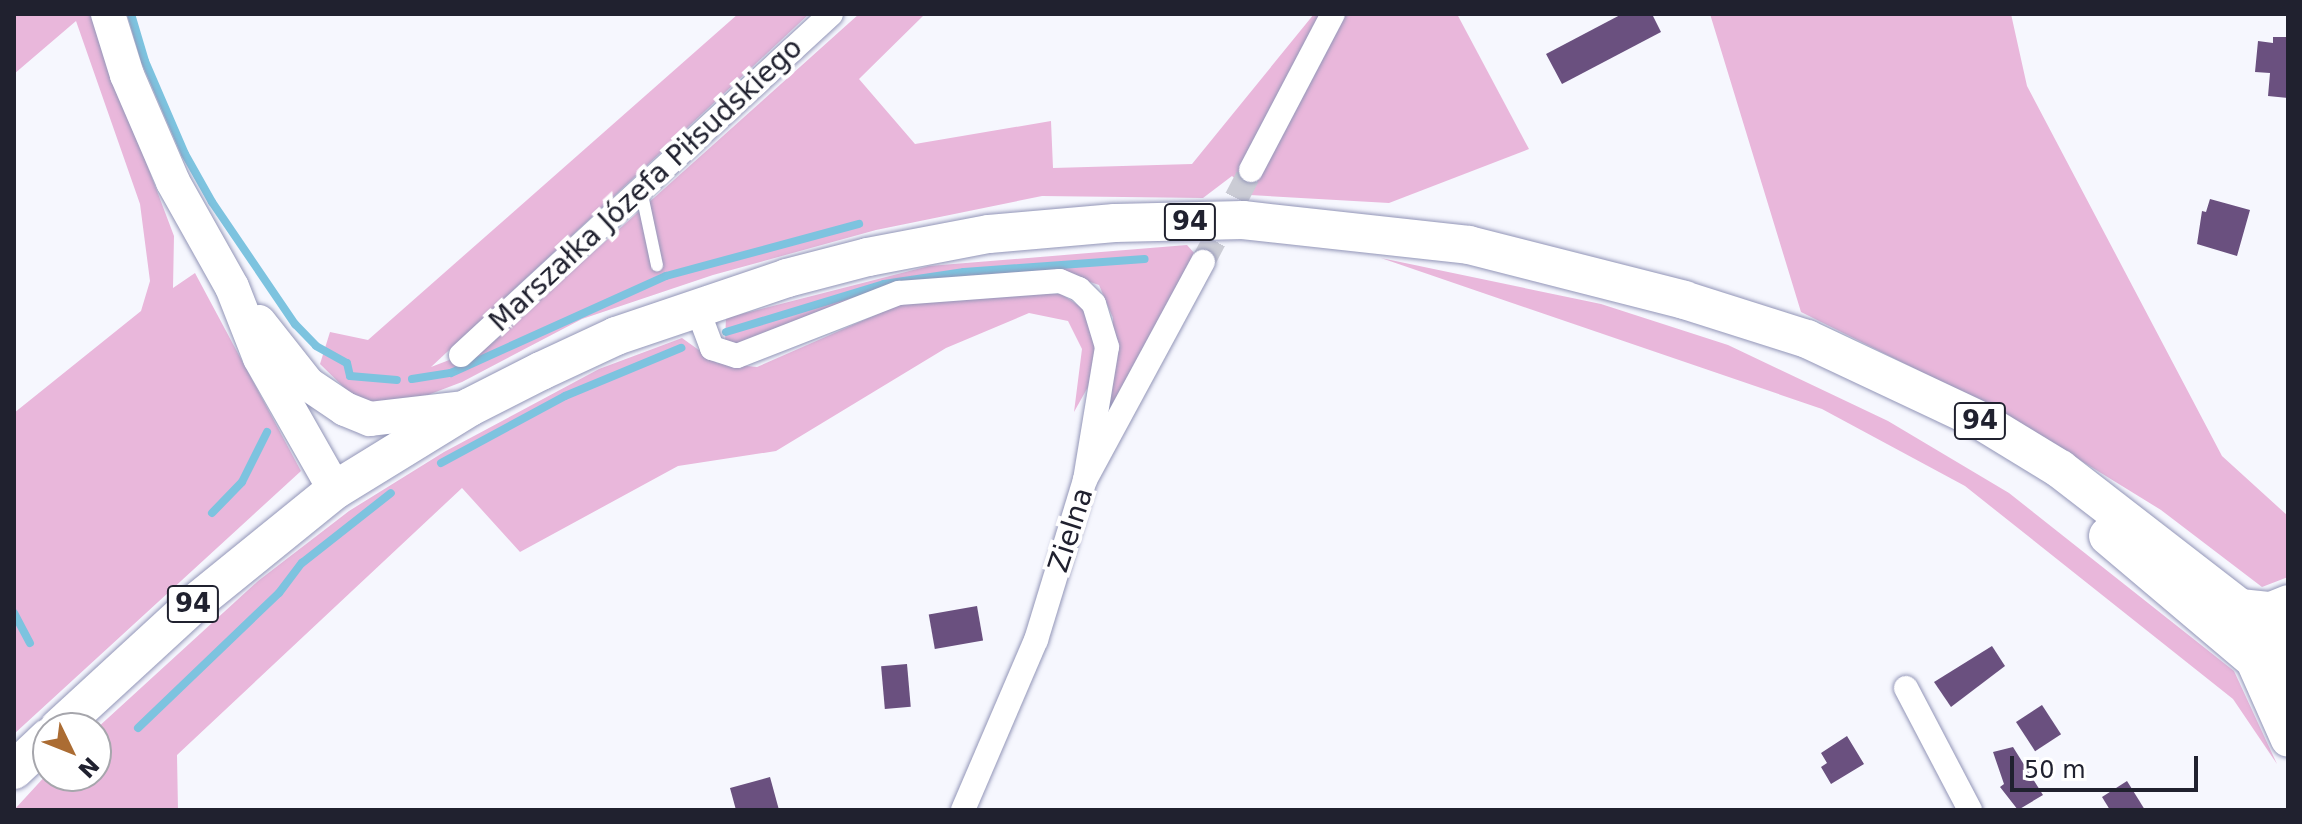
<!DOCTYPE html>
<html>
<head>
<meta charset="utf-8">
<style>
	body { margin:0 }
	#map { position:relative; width:2302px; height:824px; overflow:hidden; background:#f6f7fe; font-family:"DejaVu Sans",sans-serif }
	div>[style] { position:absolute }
	.green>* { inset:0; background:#e9b7db }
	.stream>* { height:8px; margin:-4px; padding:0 4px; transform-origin:4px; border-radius:4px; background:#7dc3df }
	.building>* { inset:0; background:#6a507f; transform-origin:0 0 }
	.minor-tunnel>* { height:24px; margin-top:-12px; transform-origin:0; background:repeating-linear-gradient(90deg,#cbccd5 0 24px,transparent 0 36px) }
	.roads { filter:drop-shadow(0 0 2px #9295b7) drop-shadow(0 0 2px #9295b7) }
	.service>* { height:12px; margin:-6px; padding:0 6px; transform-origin:6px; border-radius:6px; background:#fff }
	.minor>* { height:24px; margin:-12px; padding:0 12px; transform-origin:12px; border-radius:12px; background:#fff }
	.secondary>* { height:34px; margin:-17px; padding:0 17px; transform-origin:17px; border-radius:17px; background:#fff }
	.primary>* { height:38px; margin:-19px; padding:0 19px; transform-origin:19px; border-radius:19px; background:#fff }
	span { translate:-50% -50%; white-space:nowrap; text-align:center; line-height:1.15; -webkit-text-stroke:8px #fff; paint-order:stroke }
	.shield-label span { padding:2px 6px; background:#fff; border:2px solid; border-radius:6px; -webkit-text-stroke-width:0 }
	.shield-label { font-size:26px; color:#20212f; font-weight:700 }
	.street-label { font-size:28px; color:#20212f }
	.frame { position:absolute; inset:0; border:16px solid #20212f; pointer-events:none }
	.north { position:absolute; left:32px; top:712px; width:80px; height:80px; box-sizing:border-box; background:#fff; border:2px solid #a6a6ac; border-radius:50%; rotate:133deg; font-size:22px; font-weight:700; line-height:32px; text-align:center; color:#20212f }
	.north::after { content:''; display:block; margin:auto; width:28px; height:36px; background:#ab6c33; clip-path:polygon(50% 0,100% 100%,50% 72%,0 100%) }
	.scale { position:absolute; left:2010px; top:756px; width:188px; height:36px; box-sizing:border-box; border:4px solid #20212f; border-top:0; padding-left:10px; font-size:24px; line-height:28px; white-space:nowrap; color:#20212f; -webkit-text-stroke:6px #fff; paint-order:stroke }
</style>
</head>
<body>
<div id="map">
	<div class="green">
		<div style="clip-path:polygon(14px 14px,90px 14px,174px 236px,173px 288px,195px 273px,301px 471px,14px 734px,14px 413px,141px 311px,150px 281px,140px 204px,76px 21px,14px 74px)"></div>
		<div style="clip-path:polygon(738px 14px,809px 14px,431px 367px,491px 344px,859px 14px,925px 14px,859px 79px,915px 144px,1051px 121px,1053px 168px,1192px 164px,1314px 14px,1326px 14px,1239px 182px,1232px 176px,1203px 198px,1042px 196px,876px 230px,713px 275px,582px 319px,462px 382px,399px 406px,361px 404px,320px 364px,330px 332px,368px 340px)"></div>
		<div style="clip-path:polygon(1342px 14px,1457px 14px,1529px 149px,1389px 203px,1250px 195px)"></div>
		<div style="clip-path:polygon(1710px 14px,2011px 14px,2027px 86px,2222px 456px,2288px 516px,2288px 577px,2262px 587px,2161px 510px,2002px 412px,1801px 312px)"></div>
		<div style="clip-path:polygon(1187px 245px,1196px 255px,1102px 430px,1113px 368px,1113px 318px,1099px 285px,1063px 273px,930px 280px,745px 345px,725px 341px,726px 318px,929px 266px)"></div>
		<div style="clip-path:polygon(1381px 258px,1601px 304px,1728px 345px,1888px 421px,2009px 493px,2234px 671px,2277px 764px,2233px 699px,1965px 486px,1822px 409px)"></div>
		<div style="clip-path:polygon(980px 292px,1061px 294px,1084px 309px,1096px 337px,1093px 378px,1074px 412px,1082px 349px,1068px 321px,1029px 313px,946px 348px,776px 451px,678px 466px,520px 552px,462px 488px,177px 755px,178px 810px,14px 810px,48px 773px,96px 776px,96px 729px,258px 581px,349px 511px,444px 452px,599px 369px,682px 338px,717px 363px,757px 367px,912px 299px)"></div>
	</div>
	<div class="stream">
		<div style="left:131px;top:14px;width:49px;rotate:73.4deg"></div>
		<div style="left:145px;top:61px;width:101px;rotate:66.7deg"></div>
		<div style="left:185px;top:154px;width:55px;rotate:60.6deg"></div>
		<div style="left:212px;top:202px;width:148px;rotate:55.8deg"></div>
		<div style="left:295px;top:324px;width:30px;rotate:46deg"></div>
		<div style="left:316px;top:346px;width:35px;rotate:29deg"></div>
		<div style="left:347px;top:363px;width:13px;rotate:77deg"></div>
		<div style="left:350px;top:376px;width:47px;rotate:4.9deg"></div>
		<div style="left:726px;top:332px;width:165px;rotate:-16.9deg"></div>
		<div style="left:884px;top:284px;width:81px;rotate:-8.5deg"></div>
		<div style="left:964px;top:272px;width:181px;rotate:-4.1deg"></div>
		<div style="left:412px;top:379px;width:39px;rotate:-9deg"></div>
		<div style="left:451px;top:373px;width:236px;rotate:-24.3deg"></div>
		<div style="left:666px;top:276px;width:200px;rotate:-15.1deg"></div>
		<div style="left:441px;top:463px;width:141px;rotate:-28.4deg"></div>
		<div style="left:565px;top:396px;width:126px;rotate:-22.5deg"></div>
		<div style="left:212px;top:513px;width:43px;rotate:-45.9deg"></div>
		<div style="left:242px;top:482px;width:56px;rotate:-63.4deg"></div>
		<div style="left:14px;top:613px;width:34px;rotate:62deg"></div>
		<div style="left:138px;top:728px;width:195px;rotate:-43.8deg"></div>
		<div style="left:279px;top:593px;width:38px;rotate:-53deg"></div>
		<div style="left:302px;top:563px;width:113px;rotate:-38.2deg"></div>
	</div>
	<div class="building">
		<div style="clip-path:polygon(1622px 14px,1652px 14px,1661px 32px,1562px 84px,1546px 54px)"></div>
		<div style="clip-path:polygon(2273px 37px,2288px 37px,2288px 98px,2268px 96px,2270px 73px,2255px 72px,2258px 41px,2273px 43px)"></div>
		<div style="clip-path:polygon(2210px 199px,2250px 210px,2237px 256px,2197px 244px,2202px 211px,2206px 212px)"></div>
		<div style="left:977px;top:606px;width:35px;height:49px;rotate:80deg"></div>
		<div style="clip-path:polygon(1992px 646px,2005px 666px,1951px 707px,1934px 682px)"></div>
		<div style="left:907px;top:664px;width:43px;height:26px;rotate:85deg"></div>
		<div style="left:2042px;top:705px;width:35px;height:31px;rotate:57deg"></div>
		<div style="clip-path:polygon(1847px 736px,1864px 764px,1831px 784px,1821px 767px,1827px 763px,1821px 753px)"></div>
		<div style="clip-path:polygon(2013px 747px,2043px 795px,2018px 810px,2000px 787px,2004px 784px,1993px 752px)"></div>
		<div style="clip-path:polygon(770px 777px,779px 810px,736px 810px,730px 788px)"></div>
		<div style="clip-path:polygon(2127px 781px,2145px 810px,2110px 810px,2102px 797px)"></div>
	</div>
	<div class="minor-tunnel">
		<div style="left:1203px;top:262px;width:104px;rotate:-62.4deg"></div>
	</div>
	<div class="roads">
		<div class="service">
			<div style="left:641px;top:190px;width:77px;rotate:78deg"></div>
		</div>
		<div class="minor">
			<div style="left:1251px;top:170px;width:176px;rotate:-62.3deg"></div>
			<div style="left:697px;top:308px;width:43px;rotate:69.4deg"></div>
			<div style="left:712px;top:348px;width:26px;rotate:18deg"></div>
			<div style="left:737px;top:356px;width:174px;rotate:-21.3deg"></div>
			<div style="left:899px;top:293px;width:161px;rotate:-4.3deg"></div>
			<div style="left:1060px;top:281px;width:21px;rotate:23deg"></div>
			<div style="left:1079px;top:289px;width:21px;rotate:45deg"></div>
			<div style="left:1094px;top:304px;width:45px;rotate:73.2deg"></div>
			<div style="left:1107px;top:347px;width:135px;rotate:99.4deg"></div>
			<div style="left:461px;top:355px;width:503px;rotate:-42.66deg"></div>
			<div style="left:1906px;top:688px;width:138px;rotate:62.3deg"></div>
			<div style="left:963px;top:810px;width:185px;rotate:-66.8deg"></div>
			<div style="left:1036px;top:640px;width:167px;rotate:-73deg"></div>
			<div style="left:1085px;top:480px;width:248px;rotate:-61.6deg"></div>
		</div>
		<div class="secondary">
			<div style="left:108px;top:14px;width:64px;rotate:72.7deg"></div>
			<div style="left:127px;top:75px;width:116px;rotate:66.7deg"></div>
			<div style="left:173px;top:182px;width:120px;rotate:60.7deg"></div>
			<div style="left:232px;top:287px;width:76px;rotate:68.5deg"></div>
			<div style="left:260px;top:358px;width:152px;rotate:60.4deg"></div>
			<div style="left:259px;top:322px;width:79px;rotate:51.7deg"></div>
			<div style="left:308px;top:384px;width:45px;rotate:34deg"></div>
			<div style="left:345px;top:409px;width:27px;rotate:22deg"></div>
			<div style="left:370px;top:419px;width:96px;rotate:-6.6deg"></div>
			<div style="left:2240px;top:606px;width:31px;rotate:6deg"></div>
			<div style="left:2271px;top:609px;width:18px;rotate:-22deg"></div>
			<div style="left:2253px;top:661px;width:86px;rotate:66.1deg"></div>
		</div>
		<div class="primary">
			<div style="left:2108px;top:536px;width:236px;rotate:40.2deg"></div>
			<div style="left:59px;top:728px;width:183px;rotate:-42.6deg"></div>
			<div style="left:194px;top:604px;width:181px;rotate:-39deg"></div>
			<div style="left:335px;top:490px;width:158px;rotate:-31.6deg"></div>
			<div style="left:470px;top:407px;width:80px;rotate:-26.9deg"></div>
			<div style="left:541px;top:371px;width:83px;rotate:-25deg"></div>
			<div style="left:616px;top:336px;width:181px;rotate:-18.7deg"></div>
			<div style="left:787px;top:278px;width:84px;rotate:-14.5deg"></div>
			<div style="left:868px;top:257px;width:123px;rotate:-10.8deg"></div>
			<div style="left:989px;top:234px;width:126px;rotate:-5deg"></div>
			<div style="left:1115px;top:223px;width:128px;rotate:-1.3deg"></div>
			<div style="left:1243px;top:220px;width:227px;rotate:6.3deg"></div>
			<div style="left:1469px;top:245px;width:222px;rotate:14.3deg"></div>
			<div style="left:1684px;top:300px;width:129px;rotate:17.6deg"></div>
			<div style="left:1807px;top:339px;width:195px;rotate:25.2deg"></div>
			<div style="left:1983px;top:422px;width:90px;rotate:31.4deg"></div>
			<div style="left:2060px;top:469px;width:288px;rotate:37.7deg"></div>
			<div style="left:14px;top:770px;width:47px;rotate:-43.3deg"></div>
		</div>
	</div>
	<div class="shield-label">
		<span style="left:1190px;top:222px">94</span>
		<span style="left:1980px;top:421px">94</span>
		<span style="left:193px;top:604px">94</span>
	</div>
	<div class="street-label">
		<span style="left:646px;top:185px;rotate:-43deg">Marszałka Józefa Piłsudskiego</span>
		<span style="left:1071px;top:530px;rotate:-72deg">Zielna</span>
	</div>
	<div class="frame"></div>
	<div class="north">N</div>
	<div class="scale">50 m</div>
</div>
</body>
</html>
